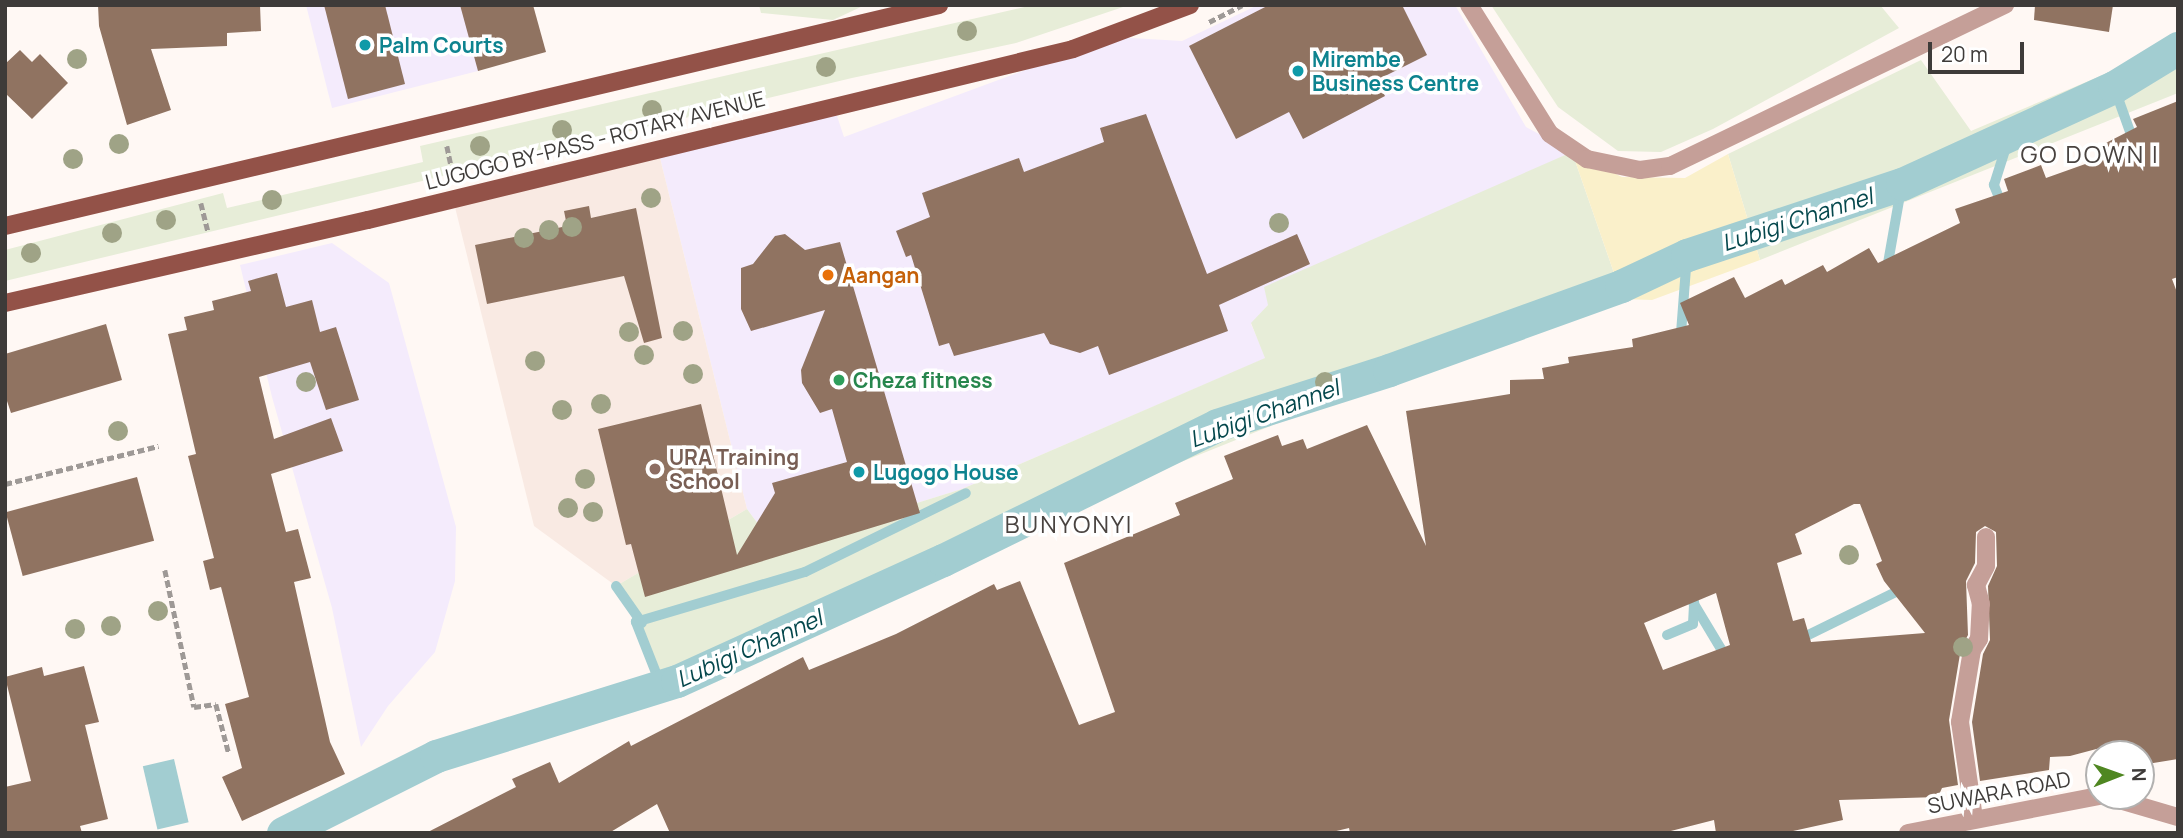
<!DOCTYPE html>
<html>
<head>
<meta charset="utf-8">
<style>
	body { margin:0 }
	#map { position:relative; width:2183px; height:838px; overflow:hidden; background:#fff8f4; font-family:Manrope,sans-serif }
	div>[style] { position:absolute }
	.commercial>* { inset:0; background:#f4ebfc }
	.built>* { inset:0; background:#f9eae3 }
	.green>* { inset:0; background:#e7edd8 }
	.sand>* { inset:0; background:#faf0ca }
	.water>* { inset:0; background:#a2cdd1; transform-origin:0 0 }
	.stream>* { height:10px; margin:-5px; padding:0 5px; transform-origin:5px; border-radius:5px; background:#a2cdd1 }
	.canal>* { height:33px; margin:-16.5px; padding:0 16.5px; transform-origin:16.5px; border-radius:16.5px; background:#a2cdd1 }
	.building>* { inset:0; background:#907361; transform-origin:0 0 }
	.path>* { height:4.5px; margin-top:-2.25px; transform-origin:0; background:repeating-linear-gradient(90deg,#9e9996 0 7px,transparent 0 10.5px) }
	.minor>* { height:18px; margin:-9px; padding:0 9px; transform-origin:9px; border-radius:9px; background:#c59f98 }
	.major>* { height:18px; margin:-9px; padding:0 9px; transform-origin:9px; border-radius:9px; background:#935248 }
	.trees>* { width:20px; height:20px; margin:-10px; border-radius:50%; background:#9fa386 }
	.dots>* { width:19px; height:19px; translate:-50% -50%; box-sizing:border-box; border:4px solid #fff; border-radius:50% }
	span { translate:-50% -50%; white-space:nowrap; text-align:center; line-height:1.15; -webkit-text-stroke:7px #fff; paint-order:stroke }
	.culture-label { font-size:21px; color:#0d838f; font-weight:700 }
	.left { translate:0 -50%; text-align:left }
	.street-label { font-size:21px; color:#3e3b39 }
	.food-label { font-size:21px; color:#c56008; font-weight:700 }
	.leisure-label { font-size:21px; color:#27864d; font-weight:700 }
	.education-label { font-size:21px; color:#785e54; font-weight:700 }
	.water-label { font-size:23px; color:#04474c; font-style:italic }
	.quarter-label { font-size:24px; color:#494340; letter-spacing:2px }
	.frame { position:absolute; inset:0; border:7px solid #3e3b39; pointer-events:none }
	.north { position:absolute; left:2085px; top:740px; width:70px; height:70px; box-sizing:border-box; background:#fff; border:2px solid #b2b1b0; border-radius:50%; rotate:89deg; font-size:19px; font-weight:700; line-height:28px; text-align:center; color:#3e3b39 }
	.north::after { content:''; display:block; margin:auto; width:24px; height:32px; background:#4f8721; clip-path:polygon(50% 0,100% 100%,50% 72%,0 100%) }
	.scale { position:absolute; left:1928px; top:42px; width:96px; height:32px; box-sizing:border-box; border:4px solid #3e3b39; border-top:0; padding-left:9px; font-size:21px; line-height:24px; white-space:nowrap; color:#3e3b39; -webkit-text-stroke:5px #fff; paint-order:stroke }
</style>
</head>
<body>
<div id="map">
	<div class="commercial">
		<div style="clip-path:polygon(306px 5px,533px 5px,478px 71px,332px 108px)"></div>
		<div style="clip-path:polygon(1258px 5px,1455px 5px,1526px 127px,1572px 152px,1268px 305px,1251px 324px,1266px 358px,962px 489px,775px 547px,747px 509px,658px 150px,835px 110px,844px 137px,1115px 37px,1182px 41px)"></div>
		<div style="clip-path:polygon(332px 243px,389px 283px,456px 527px,455px 581px,435px 652px,388px 706px,361px 747px,332px 608px,272px 397px,240px 265px)"></div>
	</div>
	<div class="built">
		<div style="clip-path:polygon(658px 150px,747px 509px,616px 586px,534px 526px,451px 191px)"></div>
	</div>
	<div class="green">
		<div style="clip-path:polygon(759px 5px,865px 5px,833px 20px,761px 13px)"></div>
		<div style="clip-path:polygon(1033px 5px,1129px 5px,1016px 43px,852px 78px,5px 281px,5px 250px,223px 193px,227px 208px,423px 162px,420px 146px)"></div>
		<div style="clip-path:polygon(1491px 5px,1880px 5px,1899px 28px,1713px 129px,1661px 152px,1618px 151px,1558px 107px)"></div>
		<div style="clip-path:polygon(2178px 43px,2178px 93px,1760px 260px,1728px 154px,1921px 60px,1971px 131px)"></div>
		<div style="clip-path:polygon(1572px 152px,1623px 299px,1393px 377px,1089px 499px,660px 683px,641px 621px,616px 586px,747px 509px,775px 547px,962px 489px,1265px 358px,1251px 323px,1268px 305px,1264px 287px)"></div>
	</div>
	<div class="sand">
		<div style="clip-path:polygon(1572px 152px,1622px 177px,1685px 178px,1728px 154px,1760px 260px,1652px 300px,1623px 299px)"></div>
	</div>
	<div class="water">
		<div style="left:174px;top:759px;width:65px;height:32px;rotate:77deg"></div>
	</div>
	<div class="stream">
		<div style="left:2114px;top:87px;width:59px;rotate:70.3deg"></div>
		<div style="left:2002px;top:205px;width:22px;rotate:-112deg"></div>
		<div style="left:1994px;top:185px;width:57px;rotate:-72.5deg"></div>
		<div style="left:1888px;top:263px;width:80px;rotate:-80deg"></div>
		<div style="left:1681px;top:333px;width:78px;rotate:-85.6deg"></div>
		<div style="left:616px;top:586px;width:45px;rotate:54.9deg"></div>
		<div style="left:1688px;top:594px;width:76px;rotate:59deg"></div>
		<div style="left:1667px;top:635px;width:28px;rotate:-23deg"></div>
		<div style="left:1693px;top:624px;width:22px;rotate:-87deg"></div>
		<div style="left:1798px;top:640px;width:118px;rotate:-26.1deg"></div>
		<div style="left:677px;top:681px;width:17px;rotate:173deg"></div>
		<div style="left:660px;top:683px;width:66px;rotate:-111.5deg"></div>
		<div style="left:636px;top:622px;width:176px;rotate:-16.5deg"></div>
		<div style="left:805px;top:572px;width:179px;rotate:-26.1deg"></div>
	</div>
	<div class="canal">
		<div style="left:283px;top:833px;width:171px;rotate:-26.7deg"></div>
		<div style="left:436px;top:756px;width:252px;rotate:-17.3deg"></div>
		<div style="left:677px;top:681px;width:292px;rotate:-24.5deg"></div>
		<div style="left:943px;top:560px;width:305px;rotate:-26.2deg"></div>
		<div style="left:1217px;top:425px;width:181px;rotate:-17.7deg"></div>
		<div style="left:1389px;top:370px;width:247px;rotate:-19.9deg"></div>
		<div style="left:1621px;top:286px;width:73px;rotate:-25.2deg"></div>
		<div style="left:1687px;top:255px;width:226px;rotate:-18.3deg"></div>
		<div style="left:1902px;top:184px;width:233px;rotate:-24.6deg"></div>
		<div style="left:2114px;top:87px;width:75px;rotate:-31.4deg"></div>
	</div>
	<div class="building">
		<div style="clip-path:polygon(98px 5px,260px 5px,261px 31px,227px 33px,227px 46px,151px 49px,171px 110px,127px 125px,99px 26px)"></div>
		<div style="clip-path:polygon(324px 5px,385px 5px,405px 84px,348px 99px)"></div>
		<div style="clip-path:polygon(460px 5px,533px 5px,546px 52px,478px 71px)"></div>
		<div style="clip-path:polygon(1269px 5px,1402px 5px,1427px 55px,1377px 80px,1385px 96px,1303px 139px,1289px 112px,1236px 139px,1189px 46px)"></div>
		<div style="clip-path:polygon(2035px 5px,2113px 5px,2109px 32px,2034px 20px)"></div>
		<div style="clip-path:polygon(20px 50px,32px 62px,40px 54px,68px 83px,32px 119px,5px 93px,5px 64px)"></div>
		<div style="clip-path:polygon(evenodd,2178px 101px,2178px 277px,2172px 279px,2178px 295px,2178px 759px,2141px 765px,2141px 754px,2122px 754px,2119px 743px,2070px 756px,2050px 757px,2049px 770px,1980px 781px,1972px 722px,1983px 654px,1990px 640px,1988px 586px,1997px 566px,1996px 532px,1985px 526px,1976px 532px,1975px 563px,1966px 581px,1968px 635px,1961px 648px,1949px 720px,1958px 785px,1942px 788px,1938px 797px,1839px 800px,1843px 820px,1784px 833px,1716px 833px,1714px 820px,1663px 833px,1350px 833px,1349px 828px,1328px 833px,670px 833px,657px 804px,609px 833px,426px 833px,516px 787px,512px 779px,550px 762px,559px 783px,629px 741px,631px 746px,803px 657px,809px 670px,896px 634px,994px 584px,997px 590px,1020px 581px,1079px 725px,1115px 712px,1064px 563px,1180px 515px,1175px 503px,1233px 479px,1224px 456px,1278px 435px,1282px 446px,1303px 439px,1307px 449px,1367px 425px,1426px 546px,1406px 411px,1510px 394px,1510px 380px,1544px 379px,1542px 368px,1569px 363px,1568px 357px,1633px 347px,1632px 339px,1689px 325px,1680px 303px,1734px 277px,1745px 298px,1782px 279px,1785px 285px,1823px 265px,1827px 272px,1869px 248px,1878px 263px,1960px 223px,1955px 209px,2008px 191px,2004px 179px,2041px 165px,2046px 178px,2105px 157px,2100px 146px,2137px 127px,2133px 119px,2178px 101px,1854px 504px,1860px 504px,1882px 561px,1876px 564px,1884px 581px,1925px 633px,1811px 642px,1804px 618px,1793px 621px,1777px 563px,1802px 554px,1795px 534px,1854px 504px,2178px 101px,1716px 593px,1730px 645px,1663px 670px,1644px 623px,1716px 593px)"></div>
		<div style="clip-path:polygon(1146px 114px,1207px 274px,1297px 234px,1310px 264px,1219px 305px,1228px 331px,1109px 375px,1098px 346px,1080px 353px,1050px 344px,1044px 333px,954px 356px,949px 343px,939px 346px,911px 255px,906px 257px,896px 231px,930px 217px,922px 193px,1019px 158px,1024px 172px,1104px 142px,1100px 128px)"></div>
		<div style="clip-path:polygon(589px 206px,591px 218px,636px 208px,662px 338px,644px 343px,624px 276px,487px 304px,475px 245px,567px 226px,564px 211px)"></div>
		<div style="clip-path:polygon(785px 234px,805px 250px,840px 242px,920px 513px,645px 597px,631px 544px,626px 545px,598px 429px,701px 404px,737px 555px,775px 493px,772px 483px,847px 462px,832px 409px,820px 413px,802px 383px,801px 370px,825px 310px,751px 331px,741px 309px,741px 268px,753px 264px,775px 236px)"></div>
		<div style="clip-path:polygon(277px 273px,286px 307px,312px 300px,320px 332px,336px 327px,359px 400px,326px 410px,310px 362px,259px 377px,274px 439px,331px 418px,343px 451px,271px 474px,286px 532px,298px 529px,311px 578px,294px 582px,330px 742px,345px 774px,242px 821px,222px 777px,242px 768px,225px 704px,249px 697px,221px 587px,210px 590px,203px 561px,214px 558px,188px 456px,196px 454px,168px 334px,187px 330px,184px 317px,214px 310px,212px 301px,251px 291px,248px 281px)"></div>
		<div style="clip-path:polygon(106px 324px,122px 380px,11px 413px,5px 395px,5px 354px)"></div>
		<div style="left:137px;top:477px;width:66px;height:136px;rotate:75deg"></div>
		<div style="clip-path:polygon(84px 666px,99px 722px,85px 725px,108px 819px,80px 826px,82px 833px,5px 833px,5px 787px,31px 781px,5px 677px,42px 667px,44px 676px)"></div>
	</div>
	<div class="path">
		<div style="left:1209px;top:22px;width:37px;rotate:-27deg"></div>
		<div style="left:447px;top:146px;width:30px;rotate:78deg"></div>
		<div style="left:201px;top:203px;width:30px;rotate:76deg"></div>
		<div style="left:5px;top:484px;width:158px;rotate:-13.9deg"></div>
		<div style="left:165px;top:570px;width:140px;rotate:78deg"></div>
		<div style="left:194px;top:707px;width:22px;rotate:-8deg"></div>
		<div style="left:216px;top:704px;width:52px;rotate:75.4deg"></div>
	</div>
	<div class="minor">
		<div style="left:1469px;top:5px;width:152px;rotate:57.9deg"></div>
		<div style="left:1550px;top:134px;width:45px;rotate:34deg"></div>
		<div style="left:1587px;top:159px;width:54px;rotate:11.7deg"></div>
		<div style="left:1640px;top:170px;width:30px;rotate:-8deg"></div>
		<div style="left:1670px;top:166px;width:372px;rotate:-25.7deg"></div>
		<div style="left:2106px;top:796px;width:75px;rotate:16.3deg"></div>
		<div style="left:1974px;top:818px;width:97px;rotate:-98.3deg"></div>
		<div style="left:1960px;top:722px;width:73px;rotate:-80.5deg"></div>
		<div style="left:1972px;top:650px;width:13px;rotate:-58deg"></div>
		<div style="left:1979px;top:639px;width:35px;rotate:-87deg"></div>
		<div style="left:1981px;top:604px;width:20px;rotate:-105deg"></div>
		<div style="left:1976px;top:585px;width:21px;rotate:-62deg"></div>
		<div style="left:1986px;top:566px;width:29px;rotate:-90deg"></div>
		<div style="left:1908px;top:833px;width:195px;rotate:-11deg"></div>
	</div>
	<div class="major">
		<div style="left:5px;top:226px;width:960px;rotate:-13.31deg"></div>
		<div style="left:5px;top:303px;width:372px;rotate:-12.9deg"></div>
		<div style="left:368px;top:220px;width:725px;rotate:-13.63deg"></div>
		<div style="left:1073px;top:49px;width:125px;rotate:-20.6deg"></div>
	</div>
	<div class="trees">
		<div style="left:967px;top:31px"></div>
		<div style="left:77px;top:59px"></div>
		<div style="left:826px;top:67px"></div>
		<div style="left:652px;top:110px"></div>
		<div style="left:562px;top:130px"></div>
		<div style="left:119px;top:144px"></div>
		<div style="left:480px;top:146px"></div>
		<div style="left:73px;top:159px"></div>
		<div style="left:651px;top:198px"></div>
		<div style="left:272px;top:200px"></div>
		<div style="left:166px;top:220px"></div>
		<div style="left:1279px;top:223px"></div>
		<div style="left:572px;top:227px"></div>
		<div style="left:549px;top:230px"></div>
		<div style="left:112px;top:233px"></div>
		<div style="left:524px;top:238px"></div>
		<div style="left:31px;top:253px"></div>
		<div style="left:683px;top:331px"></div>
		<div style="left:629px;top:332px"></div>
		<div style="left:644px;top:355px"></div>
		<div style="left:535px;top:361px"></div>
		<div style="left:693px;top:374px"></div>
		<div style="left:306px;top:382px"></div>
		<div style="left:1325px;top:382px"></div>
		<div style="left:601px;top:404px"></div>
		<div style="left:562px;top:410px"></div>
		<div style="left:118px;top:431px"></div>
		<div style="left:585px;top:479px"></div>
		<div style="left:568px;top:508px"></div>
		<div style="left:593px;top:512px"></div>
		<div style="left:1849px;top:555px"></div>
		<div style="left:158px;top:611px"></div>
		<div style="left:111px;top:626px"></div>
		<div style="left:75px;top:629px"></div>
		<div style="left:1963px;top:647px"></div>
	</div>
	<div class="dots">
		<div style="left:365px;top:45px;background:#0f9aa8"></div>
		<div style="left:1298px;top:71px;background:#0f9aa8"></div>
		<div style="left:828px;top:275px;background:#e8710a"></div>
		<div style="left:839px;top:380px;background:#2e9e5b"></div>
		<div style="left:655px;top:469px;background:#8d6e63"></div>
		<div style="left:859px;top:472px;background:#0f9aa8"></div>
	</div>
	<div class="culture-label">
		<span class="left" style="left:379px;top:45px">Palm Courts</span>
		<span class="left" style="left:1312px;top:71px">Mirembe<br>Business Centre</span>
		<span class="left" style="left:873px;top:472px">Lugogo House</span>
	</div>
	<div class="street-label">
		<span style="left:595px;top:140px;rotate:-14deg">LUGOGO BY-PASS - ROTARY AVENUE</span>
		<span style="left:1999px;top:792px;rotate:-11deg">SUWARA ROAD</span>
	</div>
	<div class="food-label">
		<span class="left" style="left:842px;top:275px">Aangan</span>
	</div>
	<div class="leisure-label">
		<span class="left" style="left:853px;top:380px">Cheza fitness</span>
	</div>
	<div class="education-label">
		<span class="left" style="left:669px;top:469px">URA Training<br>School</span>
	</div>
	<div class="water-label">
		<span style="left:1797px;top:219px;rotate:-18deg">Lubigi Channel</span>
		<span style="left:1264px;top:413px;rotate:-20deg">Lubigi Channel</span>
		<span style="left:749px;top:648px;rotate:-24deg">Lubigi Channel</span>
	</div>
	<div class="quarter-label">
		<span style="left:2090px;top:154px">GO DOWN I</span>
		<span style="left:1069px;top:524px">BUNYONYI</span>
	</div>
	<div class="frame"></div>
	<div class="north">N</div>
	<div class="scale">20 m</div>
</div>
</body>
</html>
